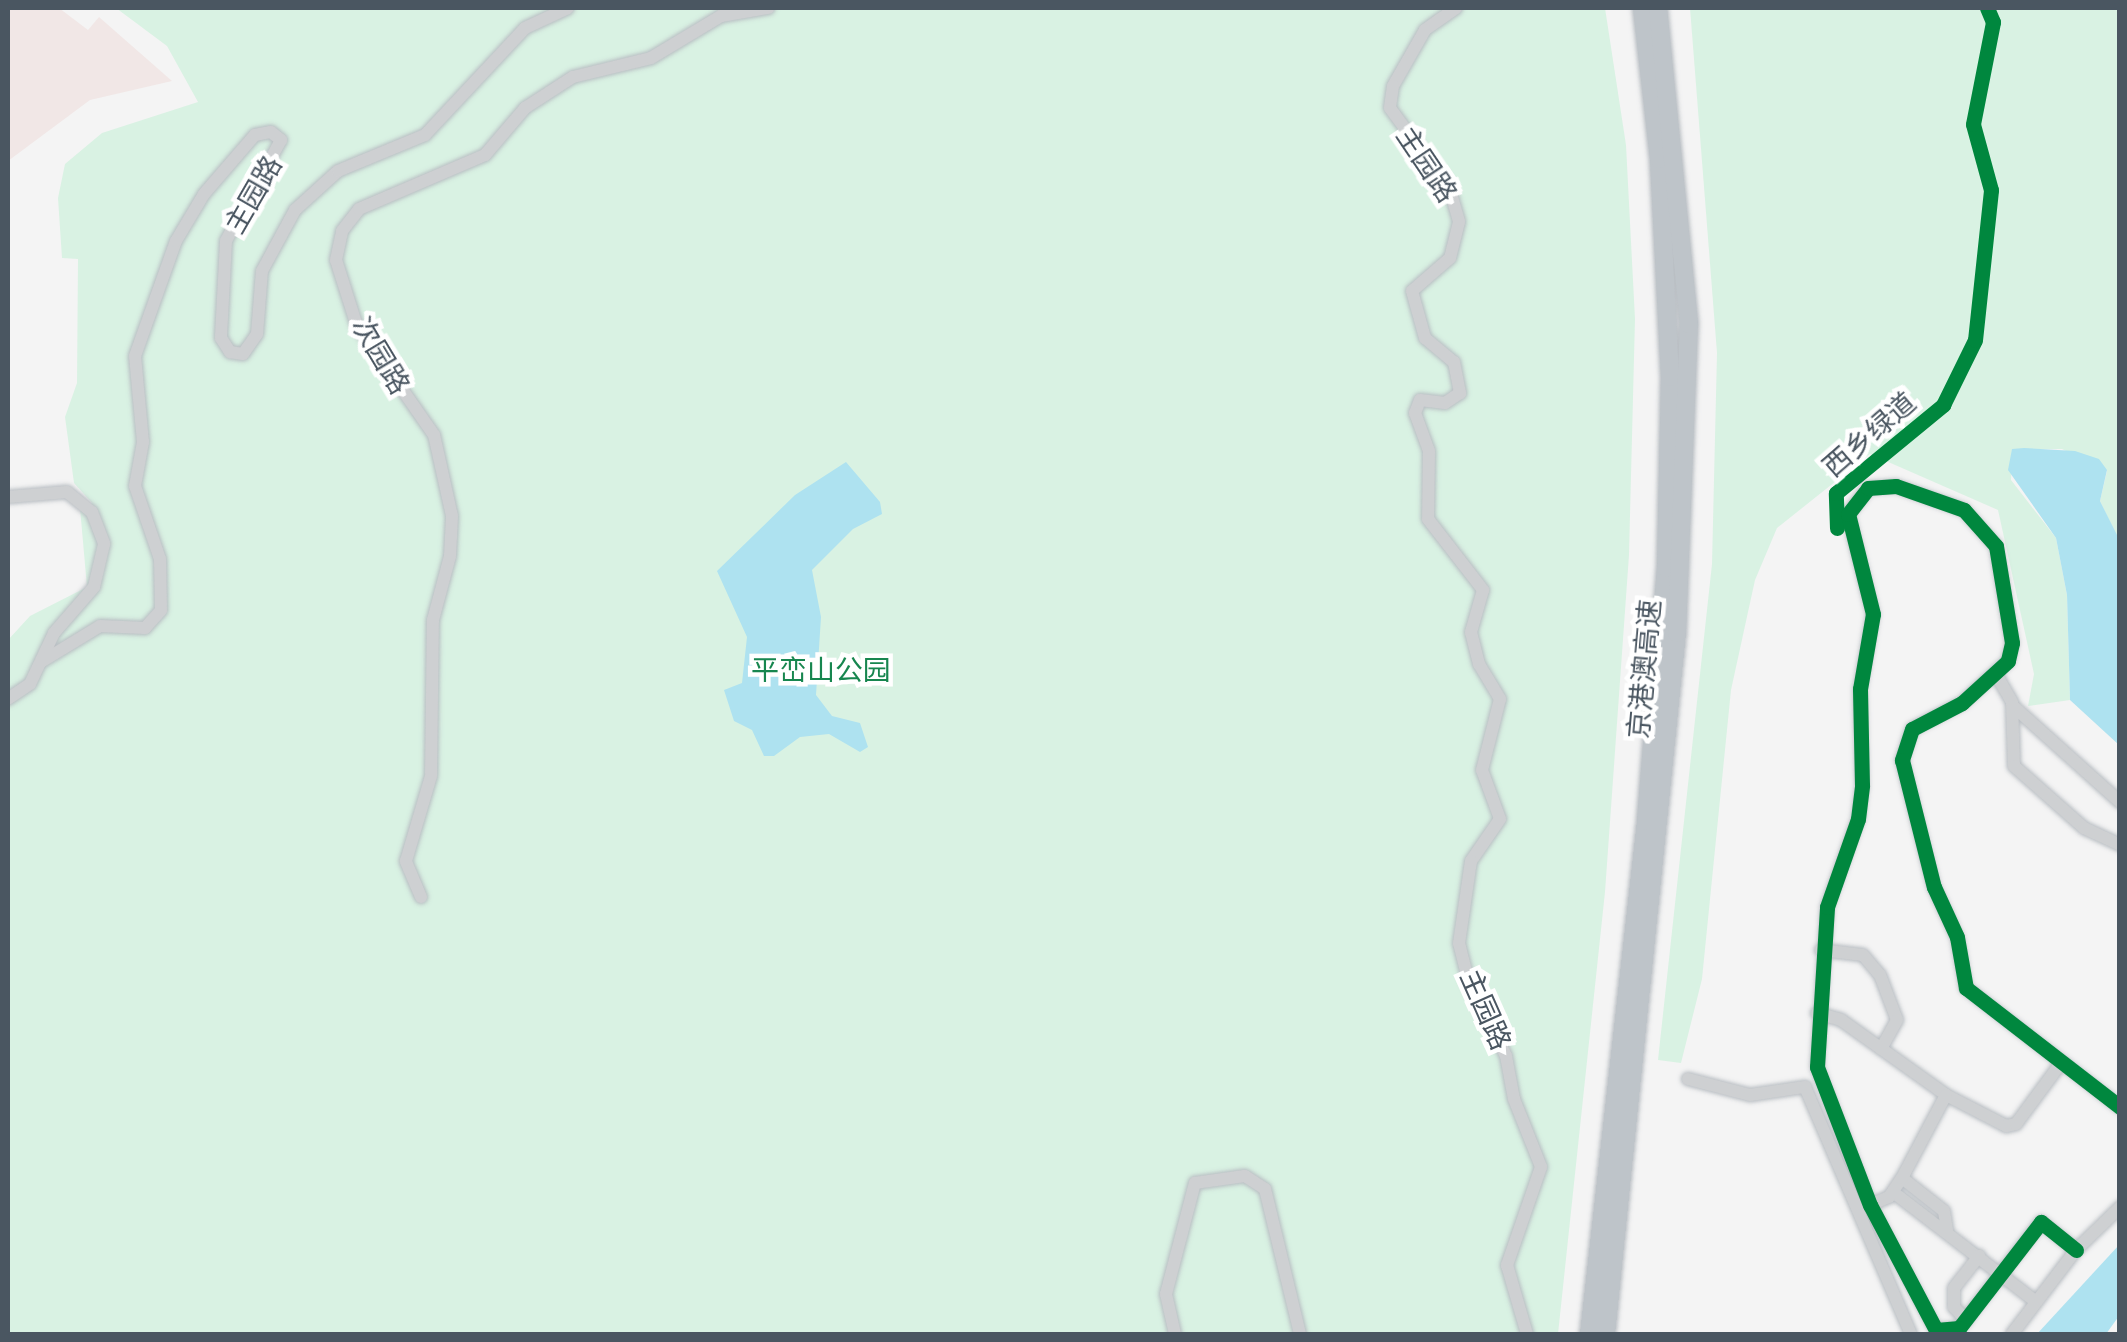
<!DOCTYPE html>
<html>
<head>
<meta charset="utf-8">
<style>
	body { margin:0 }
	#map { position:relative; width:2127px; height:1342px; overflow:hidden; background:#f4f4f4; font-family:Signika,"Noto Sans SC",sans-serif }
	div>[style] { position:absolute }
	.medical>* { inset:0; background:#f1e7e6 }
	.green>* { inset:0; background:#d9f2e3 }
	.water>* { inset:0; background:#aee2f0 }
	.roads { filter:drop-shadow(0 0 2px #b9bec3) drop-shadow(0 0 2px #b9bec3) }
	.minor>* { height:12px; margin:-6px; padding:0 6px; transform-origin:6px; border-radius:6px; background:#ced0d2 }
	.highway>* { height:18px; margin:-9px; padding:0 9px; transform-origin:9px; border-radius:9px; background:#bec4c9 }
	.cycleway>* { height:15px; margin:-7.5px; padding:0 7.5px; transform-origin:7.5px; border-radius:7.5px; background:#00873e }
	span { translate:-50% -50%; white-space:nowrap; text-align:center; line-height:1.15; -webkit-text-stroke:9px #fff; paint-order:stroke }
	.street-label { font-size:28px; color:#4a5661 }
	.park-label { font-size:28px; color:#17864f }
	.frame { position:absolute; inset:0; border:10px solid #4a5661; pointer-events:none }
</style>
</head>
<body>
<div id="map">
	<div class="medical">
		<div style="clip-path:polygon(8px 8px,59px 8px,88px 30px,99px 17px,172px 81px,90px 100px,8px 161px)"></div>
	</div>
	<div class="green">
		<div style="clip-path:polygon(116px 8px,1605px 8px,1626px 145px,1635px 319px,1629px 555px,1605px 892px,1558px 1334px,8px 1334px,8px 640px,30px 616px,87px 587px,80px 508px,92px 503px,74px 483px,65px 417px,77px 383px,78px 259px,62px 258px,58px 198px,65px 164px,102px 133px,198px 102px,167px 46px)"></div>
		<div style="clip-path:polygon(1690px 8px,2119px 8px,2119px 541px,2100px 501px,2107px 471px,2062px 449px,2012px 449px,2011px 480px,2056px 538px,2067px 595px,2070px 700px,2028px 706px,2034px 674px,1998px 510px,1870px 454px,1777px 528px,1755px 580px,1731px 690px,1702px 979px,1681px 1063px,1658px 1060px,1712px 564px,1717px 353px)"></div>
	</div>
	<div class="water">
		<div style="clip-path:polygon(2024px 448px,2075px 451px,2099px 459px,2107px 470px,2100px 501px,2120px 541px,2119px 745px,2070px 700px,2067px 595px,2056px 538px,2008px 470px,2012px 449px)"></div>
		<div style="clip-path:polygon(846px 462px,880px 502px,882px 514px,853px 529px,812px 570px,821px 617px,816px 695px,832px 716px,860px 723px,868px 747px,860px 752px,829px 734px,800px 737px,774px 756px,764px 756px,752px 730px,734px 721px,724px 690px,742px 683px,747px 637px,717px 571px,795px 495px)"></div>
		<div style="clip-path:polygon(2119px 1245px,2119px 1316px,2106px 1334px,2037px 1334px)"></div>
	</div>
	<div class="roads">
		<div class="minor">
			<div style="left:1456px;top:8px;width:38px;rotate:145deg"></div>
			<div style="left:1425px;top:30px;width:64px;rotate:119.7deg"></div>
			<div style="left:1393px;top:86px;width:22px;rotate:98deg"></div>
			<div style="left:1390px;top:108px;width:102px;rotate:53.8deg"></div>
			<div style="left:1450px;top:190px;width:33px;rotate:74deg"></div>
			<div style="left:1459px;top:222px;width:37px;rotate:104deg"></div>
			<div style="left:1450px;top:258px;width:50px;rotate:139deg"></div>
			<div style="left:1412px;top:291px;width:49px;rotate:74.5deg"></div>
			<div style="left:1425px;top:338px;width:38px;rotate:40deg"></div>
			<div style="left:1454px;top:362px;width:32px;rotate:79deg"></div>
			<div style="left:1460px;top:393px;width:18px;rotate:146deg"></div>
			<div style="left:1445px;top:403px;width:25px;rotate:-173deg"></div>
			<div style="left:1420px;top:400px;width:14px;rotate:111deg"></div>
			<div style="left:1415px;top:413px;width:40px;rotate:69.8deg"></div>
			<div style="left:1429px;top:451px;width:68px;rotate:90.8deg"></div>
			<div style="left:1428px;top:519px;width:90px;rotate:52.2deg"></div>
			<div style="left:1483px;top:590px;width:44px;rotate:105.9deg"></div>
			<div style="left:1471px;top:632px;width:33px;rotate:76deg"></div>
			<div style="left:1479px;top:664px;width:41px;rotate:59deg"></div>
			<div style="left:1500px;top:699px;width:73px;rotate:104.2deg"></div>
			<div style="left:1482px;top:770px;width:52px;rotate:69.8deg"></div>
			<div style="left:1500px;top:819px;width:51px;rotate:124.6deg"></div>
			<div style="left:1471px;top:861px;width:83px;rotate:98.3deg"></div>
			<div style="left:1459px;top:943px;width:38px;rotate:76deg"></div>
			<div style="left:1468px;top:980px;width:85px;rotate:63.4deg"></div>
			<div style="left:1506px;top:1056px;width:44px;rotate:79.5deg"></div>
			<div style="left:1514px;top:1099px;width:73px;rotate:68.3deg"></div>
			<div style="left:1541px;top:1167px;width:104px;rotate:109.1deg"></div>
			<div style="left:1507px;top:1265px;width:72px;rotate:73.8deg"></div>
			<div style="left:8px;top:497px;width:59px;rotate:-4.8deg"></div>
			<div style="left:67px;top:492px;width:32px;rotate:39deg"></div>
			<div style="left:92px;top:512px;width:34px;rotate:69deg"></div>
			<div style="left:104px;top:544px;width:44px;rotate:103.1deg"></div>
			<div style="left:94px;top:587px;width:61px;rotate:131deg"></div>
			<div style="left:54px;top:633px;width:56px;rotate:115.2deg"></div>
			<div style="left:30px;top:684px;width:27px;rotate:146deg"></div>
			<div style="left:41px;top:662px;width:69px;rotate:-31.4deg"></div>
			<div style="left:100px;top:626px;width:45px;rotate:2.5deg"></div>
			<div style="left:145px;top:628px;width:24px;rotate:-48deg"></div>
			<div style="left:161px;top:610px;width:51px;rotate:-91.1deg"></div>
			<div style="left:160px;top:559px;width:77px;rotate:-108.9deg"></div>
			<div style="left:135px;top:486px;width:45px;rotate:-79.7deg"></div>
			<div style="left:143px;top:442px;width:86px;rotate:-95.3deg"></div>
			<div style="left:135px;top:356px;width:122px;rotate:-70.4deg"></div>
			<div style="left:176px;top:241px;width:55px;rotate:-59.2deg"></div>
			<div style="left:204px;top:194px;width:78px;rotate:-49.2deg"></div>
			<div style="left:255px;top:135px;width:16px;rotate:-11deg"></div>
			<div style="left:271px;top:132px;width:13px;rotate:39deg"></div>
			<div style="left:281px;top:140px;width:115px;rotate:118.6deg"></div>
			<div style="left:226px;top:241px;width:97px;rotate:93deg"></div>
			<div style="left:221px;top:338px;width:17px;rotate:57deg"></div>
			<div style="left:230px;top:352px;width:13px;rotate:9deg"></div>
			<div style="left:243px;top:354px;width:24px;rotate:-55deg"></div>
			<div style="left:257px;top:334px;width:63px;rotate:-85.5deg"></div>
			<div style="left:262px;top:271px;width:69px;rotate:-61.6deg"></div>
			<div style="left:295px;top:210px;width:58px;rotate:-42.2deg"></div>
			<div style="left:338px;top:171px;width:94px;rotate:-22.5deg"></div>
			<div style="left:425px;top:135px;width:146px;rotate:-46.9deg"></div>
			<div style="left:525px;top:28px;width:47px;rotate:-24.9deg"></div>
			<div style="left:1997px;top:676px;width:30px;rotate:60deg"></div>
			<div style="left:2012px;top:702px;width:64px;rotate:88.2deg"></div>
			<div style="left:2014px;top:766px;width:94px;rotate:41.5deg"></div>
			<div style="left:2084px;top:828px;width:40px;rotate:25deg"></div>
			<div style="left:2013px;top:706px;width:144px;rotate:41.9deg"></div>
			<div style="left:421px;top:897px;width:39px;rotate:-113deg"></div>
			<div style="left:406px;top:861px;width:89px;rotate:-73.6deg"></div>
			<div style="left:431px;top:776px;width:156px;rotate:-89.3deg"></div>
			<div style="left:433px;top:620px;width:66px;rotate:-75.1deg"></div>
			<div style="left:450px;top:556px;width:40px;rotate:-87.1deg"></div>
			<div style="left:452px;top:516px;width:83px;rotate:-102.5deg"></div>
			<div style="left:434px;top:435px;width:136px;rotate:-124.9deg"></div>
			<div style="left:356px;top:323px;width:66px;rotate:-107.6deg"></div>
			<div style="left:336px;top:260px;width:30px;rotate:-78deg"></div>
			<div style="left:342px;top:231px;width:28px;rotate:-52deg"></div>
			<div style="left:359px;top:209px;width:137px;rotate:-23.2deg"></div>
			<div style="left:485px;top:155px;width:62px;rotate:-49.6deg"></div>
			<div style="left:525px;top:108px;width:57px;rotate:-32.9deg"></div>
			<div style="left:573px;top:77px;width:80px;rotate:-13.7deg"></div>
			<div style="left:651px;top:58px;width:82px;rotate:-31deg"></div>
			<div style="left:721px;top:16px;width:48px;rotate:-9.7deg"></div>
			<div style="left:1821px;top:950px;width:42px;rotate:6.8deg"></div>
			<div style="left:1863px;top:955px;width:26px;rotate:50deg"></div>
			<div style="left:1880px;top:975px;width:48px;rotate:69.3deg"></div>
			<div style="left:1897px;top:1020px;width:33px;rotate:119deg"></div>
			<div style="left:1817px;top:1013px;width:25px;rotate:16deg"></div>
			<div style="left:1841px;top:1020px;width:129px;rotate:35.5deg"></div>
			<div style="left:1946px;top:1095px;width:68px;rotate:27.3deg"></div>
			<div style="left:2006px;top:1126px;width:10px;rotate:-11deg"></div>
			<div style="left:2016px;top:1124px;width:76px;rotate:-53.6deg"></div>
			<div style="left:1688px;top:1079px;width:64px;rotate:14.5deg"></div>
			<div style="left:1750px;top:1095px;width:56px;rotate:-8.3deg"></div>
			<div style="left:1805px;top:1087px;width:269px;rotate:66.8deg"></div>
			<div style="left:1902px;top:1178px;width:53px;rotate:38.2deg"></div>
			<div style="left:1944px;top:1211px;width:19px;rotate:81deg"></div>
			<div style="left:1893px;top:1192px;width:179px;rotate:37.5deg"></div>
			<div style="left:1870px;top:1205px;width:21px;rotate:-23deg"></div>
			<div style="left:1889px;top:1197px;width:23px;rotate:-56deg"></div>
			<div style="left:1902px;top:1178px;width:94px;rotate:-62.1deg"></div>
			<div style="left:2076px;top:1250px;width:45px;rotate:-141.3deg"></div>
			<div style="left:2041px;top:1222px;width:134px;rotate:127.7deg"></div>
			<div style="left:1959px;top:1328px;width:23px;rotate:175deg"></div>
			<div style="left:1936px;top:1330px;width:141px;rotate:-117.8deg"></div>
			<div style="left:1870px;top:1205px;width:148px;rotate:-111deg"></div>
			<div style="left:1817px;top:1067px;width:160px;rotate:-86.4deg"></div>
			<div style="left:1827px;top:907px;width:93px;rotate:-70.6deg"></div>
			<div style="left:1858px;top:819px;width:34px;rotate:-83deg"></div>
			<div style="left:1862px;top:785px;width:96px;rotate:-91.2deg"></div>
			<div style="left:1860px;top:689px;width:76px;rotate:-80.2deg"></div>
			<div style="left:1873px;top:614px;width:103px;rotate:-104deg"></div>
			<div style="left:1848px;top:514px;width:33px;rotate:-52deg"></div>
			<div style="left:1868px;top:488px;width:28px;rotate:-4deg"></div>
			<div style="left:1896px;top:486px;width:72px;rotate:19.4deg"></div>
			<div style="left:1964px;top:510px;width:48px;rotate:48.4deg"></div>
			<div style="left:1996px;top:546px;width:98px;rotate:80.6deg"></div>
			<div style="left:2012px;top:643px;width:18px;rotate:103deg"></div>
			<div style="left:2008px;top:661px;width:62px;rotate:137.6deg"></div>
			<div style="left:1962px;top:703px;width:56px;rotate:152.5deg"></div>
			<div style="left:1912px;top:729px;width:33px;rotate:108deg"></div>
			<div style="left:1902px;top:760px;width:131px;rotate:75.9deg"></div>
			<div style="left:1934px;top:887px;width:55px;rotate:65.3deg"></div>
			<div style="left:1957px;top:937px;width:52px;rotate:80deg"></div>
			<div style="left:1966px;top:988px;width:195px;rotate:37.7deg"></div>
			<div style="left:1966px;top:1320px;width:18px;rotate:-133deg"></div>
			<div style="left:1954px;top:1307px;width:19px;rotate:-90deg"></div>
			<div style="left:1954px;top:1288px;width:41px;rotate:-52deg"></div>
			<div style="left:1175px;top:1334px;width:41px;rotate:-102.7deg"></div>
			<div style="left:1166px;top:1294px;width:115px;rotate:-75.4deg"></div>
			<div style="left:1195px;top:1183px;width:50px;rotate:-8deg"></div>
			<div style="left:1245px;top:1176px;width:24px;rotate:33deg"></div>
			<div style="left:1265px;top:1189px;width:149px;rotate:76.4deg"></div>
			<div style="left:2012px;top:1334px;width:106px;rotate:-52.7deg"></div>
			<div style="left:2076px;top:1250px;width:62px;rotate:-44.3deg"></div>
		</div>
		<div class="highway">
			<div style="left:1589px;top:1334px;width:516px;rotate:-83.66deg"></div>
			<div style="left:1646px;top:821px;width:254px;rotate:-85.5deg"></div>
			<div style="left:1666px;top:568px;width:191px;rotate:-88.8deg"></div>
			<div style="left:1670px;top:377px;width:218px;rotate:-92.9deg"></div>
			<div style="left:1659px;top:159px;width:152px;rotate:-96.4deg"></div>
			<div style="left:1606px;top:1334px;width:705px;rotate:-84.22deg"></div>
			<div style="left:1677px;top:633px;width:309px;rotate:-87.8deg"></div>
			<div style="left:1689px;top:324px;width:318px;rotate:-95.6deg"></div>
		</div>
	</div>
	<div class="cycleway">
		<div style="left:1837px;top:528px;width:35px;rotate:-92deg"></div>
		<div style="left:1836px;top:493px;width:139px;rotate:-39.4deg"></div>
		<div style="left:1943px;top:405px;width:72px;rotate:-63.8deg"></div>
		<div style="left:1975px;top:340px;width:151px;rotate:-83.9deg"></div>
		<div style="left:1991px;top:190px;width:68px;rotate:-105.3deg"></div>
		<div style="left:1973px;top:124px;width:104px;rotate:-78.9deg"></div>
		<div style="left:1993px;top:22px;width:15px;rotate:-113deg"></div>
		<div style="left:2076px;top:1250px;width:45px;rotate:-141.3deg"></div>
		<div style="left:2041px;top:1222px;width:134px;rotate:127.7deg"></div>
		<div style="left:1959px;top:1328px;width:23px;rotate:175deg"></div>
		<div style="left:1936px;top:1330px;width:141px;rotate:-117.8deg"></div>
		<div style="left:1870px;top:1205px;width:148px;rotate:-111deg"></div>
		<div style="left:1817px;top:1067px;width:160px;rotate:-86.4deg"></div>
		<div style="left:1827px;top:907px;width:93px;rotate:-70.6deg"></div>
		<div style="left:1858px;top:819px;width:34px;rotate:-83deg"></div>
		<div style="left:1862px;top:785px;width:96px;rotate:-91.2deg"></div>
		<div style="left:1860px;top:689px;width:76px;rotate:-80.2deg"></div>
		<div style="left:1873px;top:614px;width:103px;rotate:-104deg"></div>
		<div style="left:1848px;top:514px;width:33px;rotate:-52deg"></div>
		<div style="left:1868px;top:488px;width:28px;rotate:-4deg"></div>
		<div style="left:1896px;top:486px;width:72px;rotate:19.4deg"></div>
		<div style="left:1964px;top:510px;width:48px;rotate:48.4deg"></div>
		<div style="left:1996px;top:546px;width:98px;rotate:80.6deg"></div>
		<div style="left:2012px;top:643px;width:18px;rotate:103deg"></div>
		<div style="left:2008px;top:661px;width:62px;rotate:137.6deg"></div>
		<div style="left:1962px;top:703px;width:56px;rotate:152.5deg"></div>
		<div style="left:1912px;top:729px;width:33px;rotate:108deg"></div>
		<div style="left:1902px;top:760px;width:131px;rotate:75.9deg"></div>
		<div style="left:1934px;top:887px;width:55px;rotate:65.3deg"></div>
		<div style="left:1957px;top:937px;width:52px;rotate:80deg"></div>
		<div style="left:1966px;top:988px;width:195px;rotate:37.7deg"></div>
	</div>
	<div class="street-label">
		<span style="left:1426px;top:165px;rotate:56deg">主园路</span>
		<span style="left:254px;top:195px;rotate:-60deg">主园路</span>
		<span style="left:380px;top:356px;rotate:59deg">次园路</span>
		<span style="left:1870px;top:435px;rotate:-41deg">西乡绿道</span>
		<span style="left:1645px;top:669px;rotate:-85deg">京港澳高速</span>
		<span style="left:1485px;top:1010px;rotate:66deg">主园路</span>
	</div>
	<div class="park-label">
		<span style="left:821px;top:671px">平峦山公园</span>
	</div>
	<div class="frame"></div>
</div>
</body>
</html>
